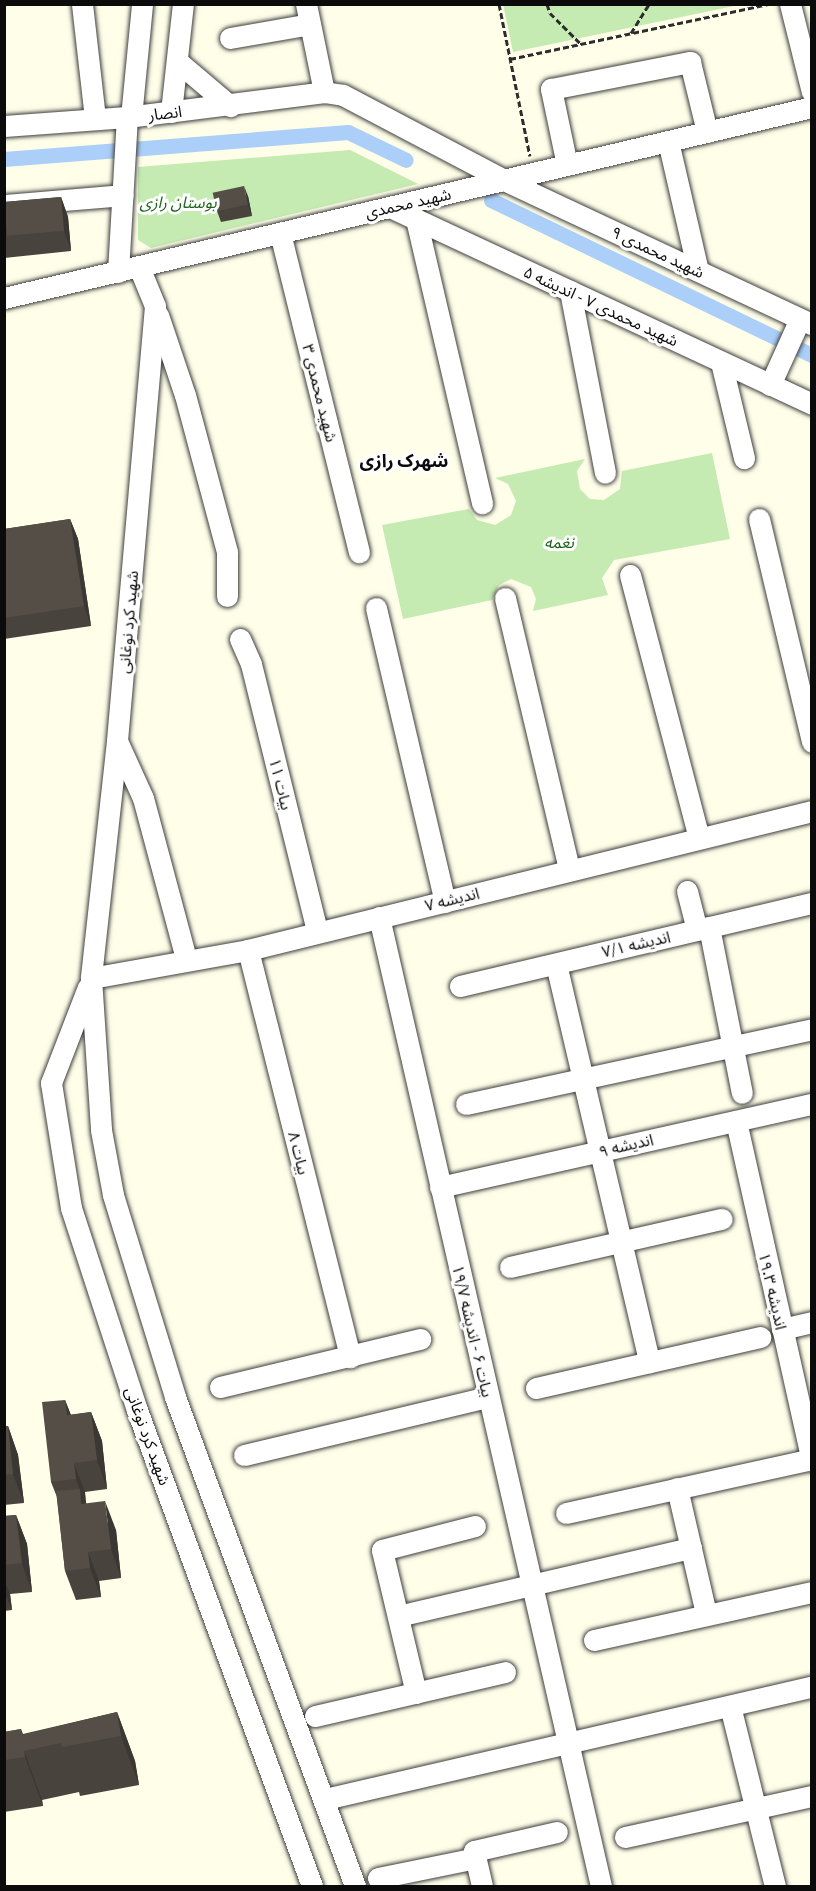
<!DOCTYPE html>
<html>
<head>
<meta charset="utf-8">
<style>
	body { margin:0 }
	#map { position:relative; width:816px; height:1891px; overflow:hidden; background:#fffee9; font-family:"Source Serif 4","Noto Sans Arabic",serif }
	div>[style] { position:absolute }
	.green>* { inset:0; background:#c5eab2 }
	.canal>* { height:15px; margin:-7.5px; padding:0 7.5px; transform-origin:7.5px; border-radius:7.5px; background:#abcff8 }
	.path>* { height:3px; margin-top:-1.5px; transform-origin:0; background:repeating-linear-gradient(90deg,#2d2d2d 0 6px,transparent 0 9px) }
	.roads { filter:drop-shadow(0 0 2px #3e3e3e) drop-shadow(0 0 2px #3e3e3e) }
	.minor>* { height:21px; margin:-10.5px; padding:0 10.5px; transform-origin:10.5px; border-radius:10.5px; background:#fff }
	.wall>* { inset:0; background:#48433d }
	.shaded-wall>* { inset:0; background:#3b3732 }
	.building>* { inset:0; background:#544e47; transform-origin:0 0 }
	span { translate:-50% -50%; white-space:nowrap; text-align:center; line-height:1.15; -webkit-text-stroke:6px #fff; paint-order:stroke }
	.street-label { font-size:16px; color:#0b0b0b }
	.park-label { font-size:16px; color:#1d641a; font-style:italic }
	.neighbourhood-label { font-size:18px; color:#0b0b0b; font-weight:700 }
	.frame { position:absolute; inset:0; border:6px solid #0b0b0b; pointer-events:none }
</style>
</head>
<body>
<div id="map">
	<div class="green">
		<div style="clip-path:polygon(503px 4px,739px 4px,739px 5px,513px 52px)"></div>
		<div style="clip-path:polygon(350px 150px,418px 184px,151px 248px,138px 240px,138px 167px)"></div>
		<div style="clip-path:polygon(712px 453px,730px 539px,614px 560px,602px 578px,608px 595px,533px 611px,536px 599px,531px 587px,511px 579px,499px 585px,492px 600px,403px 619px,382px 525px,469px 509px,477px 520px,495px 525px,511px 515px,516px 501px,508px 484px,495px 478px,585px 459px,577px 471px,580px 489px,590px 499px,604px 500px,620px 489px,622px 471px)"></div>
	</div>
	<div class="canal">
		<div style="left:4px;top:159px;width:345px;rotate:-4.5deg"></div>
		<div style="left:348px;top:132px;width:64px;rotate:25.8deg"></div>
		<div style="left:491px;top:200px;width:356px;rotate:25.8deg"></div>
	</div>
	<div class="path">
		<div style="left:499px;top:4px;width:155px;rotate:78.5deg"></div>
		<div style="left:547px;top:4px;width:9px;rotate:72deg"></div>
		<div style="left:550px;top:13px;width:44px;rotate:45deg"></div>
		<div style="left:631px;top:33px;width:34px;rotate:-58deg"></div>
		<div style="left:510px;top:59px;width:265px;rotate:-12deg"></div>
	</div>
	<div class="roads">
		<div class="minor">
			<div style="left:82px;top:4px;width:115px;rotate:83.5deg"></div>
			<div style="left:306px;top:4px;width:90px;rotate:78.4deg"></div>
			<div style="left:790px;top:4px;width:91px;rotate:76deg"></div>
			<div style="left:230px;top:38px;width:81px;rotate:-9.9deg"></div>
			<div style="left:177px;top:61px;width:70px;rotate:40.3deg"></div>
			<div style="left:171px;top:112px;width:109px;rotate:-83.7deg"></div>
			<div style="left:131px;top:117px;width:114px;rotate:-84.4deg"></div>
			<div style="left:4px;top:126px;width:123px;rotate:-4.2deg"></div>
			<div style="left:127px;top:117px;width:199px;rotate:-7.2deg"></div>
			<div style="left:324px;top:92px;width:19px;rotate:9deg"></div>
			<div style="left:343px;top:95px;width:182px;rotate:27.8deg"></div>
			<div style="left:504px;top:180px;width:340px;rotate:25.1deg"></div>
			<div style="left:668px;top:141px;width:133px;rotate:77deg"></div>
			<div style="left:567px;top:165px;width:78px;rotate:-101.9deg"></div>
			<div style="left:551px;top:89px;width:142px;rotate:-11deg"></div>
			<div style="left:690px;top:62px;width:72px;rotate:76.3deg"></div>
			<div style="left:4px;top:205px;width:119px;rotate:-4.8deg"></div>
			<div style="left:390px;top:207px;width:466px;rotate:25deg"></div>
			<div style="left:416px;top:219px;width:292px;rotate:76.9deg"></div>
			<div style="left:280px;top:233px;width:329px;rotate:76.1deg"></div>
			<div style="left:139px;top:267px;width:42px;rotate:67.7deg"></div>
			<div style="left:155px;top:306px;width:437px;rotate:95deg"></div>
			<div style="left:117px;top:741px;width:238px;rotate:96.3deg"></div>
			<div style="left:91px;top:978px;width:152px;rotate:86.2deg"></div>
			<div style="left:101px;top:1130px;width:66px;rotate:79.5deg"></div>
			<div style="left:113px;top:1195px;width:211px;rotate:72.9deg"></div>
			<div style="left:175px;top:1397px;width:521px;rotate:69.79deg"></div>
			<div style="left:118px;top:272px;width:155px;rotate:-86.7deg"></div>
			<div style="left:570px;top:291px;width:185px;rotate:79.1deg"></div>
			<div style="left:4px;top:298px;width:830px;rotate:-13.3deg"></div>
			<div style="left:158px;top:315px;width:84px;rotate:71.4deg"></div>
			<div style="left:185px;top:395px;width:163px;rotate:75deg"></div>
			<div style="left:227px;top:552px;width:44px;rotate:90deg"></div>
			<div style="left:721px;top:362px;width:99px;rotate:76.5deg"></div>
			<div style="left:770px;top:385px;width:72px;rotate:-65.6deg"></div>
			<div style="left:759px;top:519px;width:229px;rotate:76.6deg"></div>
			<div style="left:630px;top:575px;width:272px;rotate:75.3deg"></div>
			<div style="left:505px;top:598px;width:277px;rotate:76.7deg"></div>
			<div style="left:376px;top:608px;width:302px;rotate:76.8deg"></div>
			<div style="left:240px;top:639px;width:27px;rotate:66deg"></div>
			<div style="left:251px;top:664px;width:275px;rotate:76.1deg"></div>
			<div style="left:118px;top:743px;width:60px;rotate:65.6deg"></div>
			<div style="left:143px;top:798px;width:158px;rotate:75deg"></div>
			<div style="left:687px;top:891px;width:40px;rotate:75.6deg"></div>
			<div style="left:379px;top:917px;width:994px;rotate:77.1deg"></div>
			<div style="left:709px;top:927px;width:169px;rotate:78.8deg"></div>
			<div style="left:248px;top:950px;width:420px;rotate:75.9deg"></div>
			<div style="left:556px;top:964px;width:409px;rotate:76.8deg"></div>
			<div style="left:91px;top:978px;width:159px;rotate:-10.1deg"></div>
			<div style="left:248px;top:950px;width:581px;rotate:-13.84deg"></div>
			<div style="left:460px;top:986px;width:362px;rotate:-13.3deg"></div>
			<div style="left:88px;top:987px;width:103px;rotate:111.1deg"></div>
			<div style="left:51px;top:1083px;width:127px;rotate:80.9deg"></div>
			<div style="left:71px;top:1208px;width:213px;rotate:71.9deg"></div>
			<div style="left:137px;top:1410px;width:507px;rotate:69.81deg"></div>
			<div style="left:466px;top:1104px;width:354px;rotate:-12.2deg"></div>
			<div style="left:736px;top:1121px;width:348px;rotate:77.4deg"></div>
			<div style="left:440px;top:1187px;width:381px;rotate:-12.6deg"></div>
			<div style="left:510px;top:1267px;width:217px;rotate:-12.8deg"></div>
			<div style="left:782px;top:1329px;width:31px;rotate:-13deg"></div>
			<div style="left:220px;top:1387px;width:206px;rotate:-13.5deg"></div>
			<div style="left:536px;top:1388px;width:230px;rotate:-12.8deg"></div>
			<div style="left:244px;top:1455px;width:251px;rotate:-13.4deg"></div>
			<div style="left:677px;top:1488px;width:129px;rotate:77deg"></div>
			<div style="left:566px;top:1513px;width:252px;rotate:-12.4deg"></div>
			<div style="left:398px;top:1616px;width:301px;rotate:-13.1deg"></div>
			<div style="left:594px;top:1640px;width:223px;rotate:-12.4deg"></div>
			<div style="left:416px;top:1693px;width:147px;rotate:-103.4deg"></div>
			<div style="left:382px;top:1550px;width:96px;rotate:-14.5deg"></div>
			<div style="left:730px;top:1706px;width:186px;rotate:76deg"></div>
			<div style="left:315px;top:1716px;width:195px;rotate:-13deg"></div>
			<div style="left:325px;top:1799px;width:500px;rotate:-13deg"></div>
			<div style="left:625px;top:1837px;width:191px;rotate:-12.4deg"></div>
			<div style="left:378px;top:1878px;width:100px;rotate:-11.5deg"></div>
			<div style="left:482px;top:1886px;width:36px;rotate:-103deg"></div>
			<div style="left:474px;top:1851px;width:85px;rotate:-12.9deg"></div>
		</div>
	</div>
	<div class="wall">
		<div style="clip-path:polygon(248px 196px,252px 216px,221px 222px,217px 211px)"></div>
		<div style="clip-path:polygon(61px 197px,68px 217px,71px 251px,4px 258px,4px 202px)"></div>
		<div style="clip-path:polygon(70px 519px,78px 539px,91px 626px,4px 639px,4px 529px)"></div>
		<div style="clip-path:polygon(65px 1400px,71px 1415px,91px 1412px,102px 1441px,107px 1489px,85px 1492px,86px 1503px,116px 1530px,121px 1578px,99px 1581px,101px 1597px,76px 1600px,65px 1571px,57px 1497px,51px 1482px)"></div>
		<div style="clip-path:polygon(4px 1426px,8px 1426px,18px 1455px,24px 1503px,4px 1505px)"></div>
		<div style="clip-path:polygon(16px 1515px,27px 1544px,32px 1592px,10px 1594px,12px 1610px,4px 1611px,4px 1516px)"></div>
		<div style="clip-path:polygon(117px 1712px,135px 1761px,139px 1785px,80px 1796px,79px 1792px,42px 1800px,43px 1806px,4px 1812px,4px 1732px,21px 1729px,23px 1734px)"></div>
	</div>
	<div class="shaded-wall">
		<div style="clip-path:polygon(244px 186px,248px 196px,252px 216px,248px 205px)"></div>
		<div style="clip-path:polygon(61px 197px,68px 217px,71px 251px,64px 231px)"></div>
		<div style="clip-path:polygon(70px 519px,78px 539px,91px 626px,84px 606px)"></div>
		<div style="clip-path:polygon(65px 1400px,76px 1429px,67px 1415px)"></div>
		<div style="clip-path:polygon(91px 1412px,102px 1441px,107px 1489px,97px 1460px)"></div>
		<div style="clip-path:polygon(8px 1426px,18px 1455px,24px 1503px,13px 1474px)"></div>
		<div style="clip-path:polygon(74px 1463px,85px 1492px,86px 1507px,81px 1504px,80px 1490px,76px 1479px)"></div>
		<div style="clip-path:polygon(105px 1501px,116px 1530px,121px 1578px,111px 1549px)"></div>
		<div style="clip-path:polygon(16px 1515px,27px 1544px,32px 1592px,22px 1563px)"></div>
		<div style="clip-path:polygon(88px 1552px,99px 1581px,101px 1597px,90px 1568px)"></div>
		<div style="clip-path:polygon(4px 1580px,10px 1594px,12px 1610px,4px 1591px)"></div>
		<div style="clip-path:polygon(117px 1712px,135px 1761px,139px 1785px,121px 1736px)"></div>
		<div style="clip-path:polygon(24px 1751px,42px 1800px,43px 1806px,25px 1757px)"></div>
	</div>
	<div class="building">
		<div style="left:244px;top:186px;width:19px;height:32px;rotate:78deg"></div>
		<div style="left:61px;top:197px;width:34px;height:57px;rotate:85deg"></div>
		<div style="clip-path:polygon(70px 519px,84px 606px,4px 618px,4px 529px)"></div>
		<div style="clip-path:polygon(65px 1400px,67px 1415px,91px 1412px,97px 1460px,74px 1463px,76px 1479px,51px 1482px,42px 1402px)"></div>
		<div style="clip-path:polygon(4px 1426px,8px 1426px,13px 1474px,4px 1475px)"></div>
		<div style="clip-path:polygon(80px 1489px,81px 1504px,105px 1501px,111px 1549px,88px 1552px,90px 1568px,65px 1571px,56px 1491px)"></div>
		<div style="clip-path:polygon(16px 1515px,22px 1563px,4px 1565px,4px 1516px)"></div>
		<div style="clip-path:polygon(117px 1712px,121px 1736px,62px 1747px,61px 1743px,24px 1751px,25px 1757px,4px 1760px,4px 1732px,21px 1729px,22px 1735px)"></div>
	</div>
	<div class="street-label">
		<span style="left:165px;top:113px;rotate:-7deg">انصار</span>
		<span style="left:408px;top:203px;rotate:-13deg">شهید محمدی</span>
		<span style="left:658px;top:252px;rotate:25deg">شهید محمدی ۹</span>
		<span style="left:601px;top:306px;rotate:25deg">شهید محمدی ۷ - اندیشه ۵</span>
		<span style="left:320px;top:393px;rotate:76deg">شهید محمدی ۳</span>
		<span style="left:128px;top:622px;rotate:-85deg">شهید کرد نوغانی</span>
		<span style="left:281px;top:784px;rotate:76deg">بیات ۱۱</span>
		<span style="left:452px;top:899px;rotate:-14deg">اندیشه ۷</span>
		<span style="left:636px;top:944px;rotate:-13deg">اندیشه ۷/۱</span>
		<span style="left:626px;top:1145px;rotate:-13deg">اندیشه ۹</span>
		<span style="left:299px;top:1153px;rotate:76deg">بیات ۸</span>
		<span style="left:773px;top:1291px;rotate:77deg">اندیشه ۱۹.۳</span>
		<span style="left:473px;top:1331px;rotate:77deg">بیات ۶ - اندیشه ۱۹/۷</span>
		<span style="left:148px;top:1436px;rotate:70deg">شهید کرد نوغانی</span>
	</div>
	<div class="park-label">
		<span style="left:178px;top:202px">بوستان رازی</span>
		<span style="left:559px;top:542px">نغمه</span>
	</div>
	<div class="neighbourhood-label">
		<span style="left:404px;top:461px">شهرک رازی</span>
	</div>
	<div class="frame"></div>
</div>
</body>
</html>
